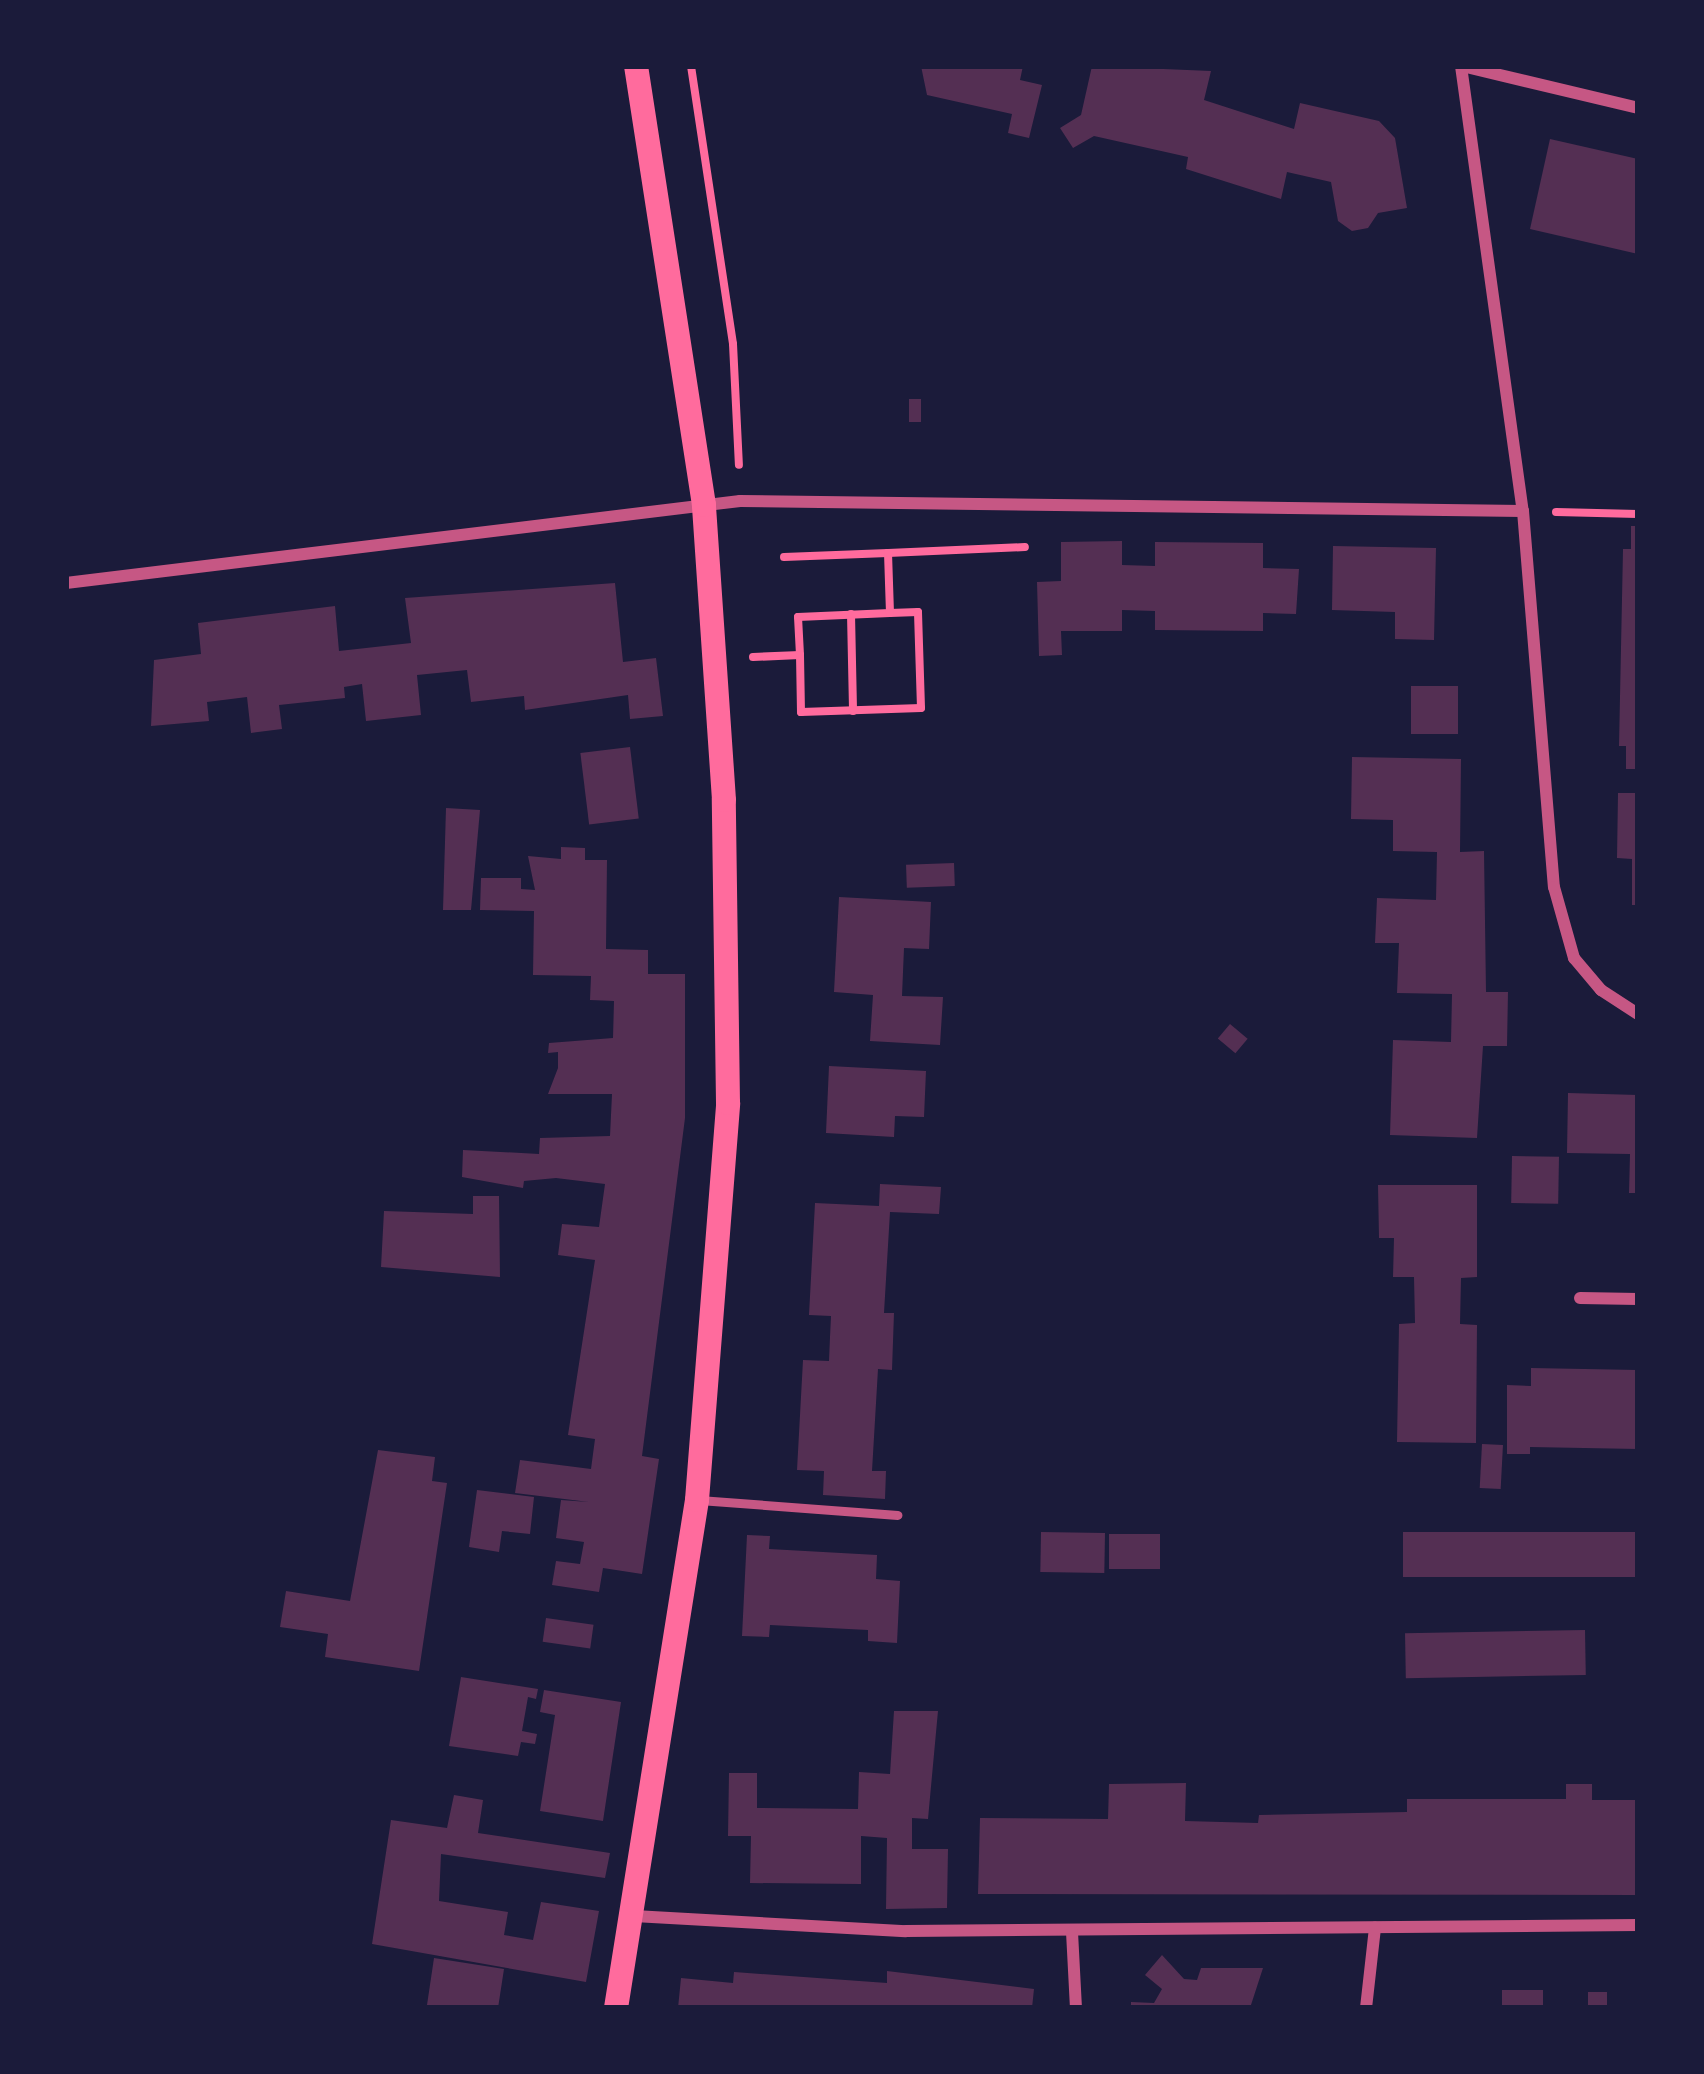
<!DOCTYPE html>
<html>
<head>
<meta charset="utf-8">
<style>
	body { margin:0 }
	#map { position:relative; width:1704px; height:2074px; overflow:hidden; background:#1b1b3a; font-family:"Work Sans",sans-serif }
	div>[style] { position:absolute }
	.building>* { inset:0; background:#542f53; transform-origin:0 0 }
	.path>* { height:8px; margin:-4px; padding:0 4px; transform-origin:4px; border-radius:4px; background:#ff6b9d }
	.service>* { height:9px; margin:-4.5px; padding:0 4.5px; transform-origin:4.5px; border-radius:4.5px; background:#c65784 }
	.minor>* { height:12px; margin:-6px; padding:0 6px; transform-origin:6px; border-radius:6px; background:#c65784 }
	.secondary>* { height:24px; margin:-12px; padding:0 12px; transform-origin:12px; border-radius:12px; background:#ff6b9d }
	span { translate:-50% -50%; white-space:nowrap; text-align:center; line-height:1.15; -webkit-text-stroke:9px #1b1b3a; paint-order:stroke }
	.frame { position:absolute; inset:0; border:69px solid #1b1b3a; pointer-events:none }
</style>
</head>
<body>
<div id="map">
	<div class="building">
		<div style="clip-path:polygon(921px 66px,1023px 66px,1020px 80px,1042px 85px,1029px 138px,1008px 133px,1012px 114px,927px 95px)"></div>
		<div style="clip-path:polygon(1092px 66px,1211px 71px,1204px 100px,1294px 129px,1300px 103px,1379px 121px,1395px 138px,1407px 208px,1378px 213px,1368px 228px,1352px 231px,1338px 221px,1331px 182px,1287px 172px,1281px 199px,1186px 169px,1188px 157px,1094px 136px,1073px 148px,1060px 128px,1081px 115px)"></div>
		<div style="clip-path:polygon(1550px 139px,1638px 159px,1638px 254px,1530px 229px)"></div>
		<div style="left:909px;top:399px;width:12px;height:23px"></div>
		<div style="clip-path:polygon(1631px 526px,1638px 526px,1638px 769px,1626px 769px,1626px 746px,1619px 746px,1623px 549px,1631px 549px)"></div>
		<div style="clip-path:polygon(1122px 541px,1122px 565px,1155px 566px,1155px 542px,1263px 543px,1263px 568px,1299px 569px,1296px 614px,1263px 613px,1263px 631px,1155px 630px,1155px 611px,1122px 610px,1122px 631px,1061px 631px,1062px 655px,1039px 656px,1037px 582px,1061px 581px,1061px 542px)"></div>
		<div style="clip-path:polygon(1333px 546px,1436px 548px,1434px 640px,1395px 639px,1395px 612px,1332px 610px)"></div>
		<div style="clip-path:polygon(615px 583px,623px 662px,656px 658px,663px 716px,630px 719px,628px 695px,525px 710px,524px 696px,471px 702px,467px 670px,417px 675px,421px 715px,366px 721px,362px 684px,344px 687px,345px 698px,279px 705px,282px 729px,251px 733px,247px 697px,207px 702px,209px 721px,151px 726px,154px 660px,201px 654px,198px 623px,335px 606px,339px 651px,411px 643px,405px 598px)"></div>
		<div style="left:1411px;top:686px;width:47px;height:48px"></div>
		<div style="left:630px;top:747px;width:72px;height:50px;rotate:83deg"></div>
		<div style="clip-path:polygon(1352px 757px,1461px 759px,1460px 852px,1484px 851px,1486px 992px,1508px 992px,1507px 1046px,1483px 1046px,1477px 1138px,1390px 1135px,1393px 1040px,1451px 1042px,1452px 994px,1397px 993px,1399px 943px,1375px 943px,1377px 898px,1436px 900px,1437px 852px,1393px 851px,1393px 820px,1351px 819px)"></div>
		<div style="clip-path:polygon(1618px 793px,1638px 793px,1638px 905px,1632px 905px,1632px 859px,1617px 858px)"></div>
		<div style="clip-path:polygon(446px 808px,480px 810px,471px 910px,443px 910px)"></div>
		<div style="clip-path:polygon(561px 847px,585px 848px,585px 860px,607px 860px,606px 949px,648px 950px,648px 974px,685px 974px,685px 1118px,642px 1456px,659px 1459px,642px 1574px,603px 1568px,599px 1592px,552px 1585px,556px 1561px,580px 1564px,584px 1542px,556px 1538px,561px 1500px,589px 1502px,515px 1493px,520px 1460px,591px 1469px,595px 1439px,568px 1435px,595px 1260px,558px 1255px,562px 1224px,599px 1227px,605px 1184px,556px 1178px,524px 1181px,523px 1188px,462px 1177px,463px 1150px,539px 1154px,540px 1138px,610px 1136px,612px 1094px,548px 1094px,558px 1068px,558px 1052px,548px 1053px,549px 1043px,613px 1038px,614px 1001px,590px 1000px,591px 976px,533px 975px,534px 911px,480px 910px,481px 878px,521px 878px,521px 889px,535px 890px,528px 856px,561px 859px)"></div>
		<div style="left:954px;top:863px;width:23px;height:48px;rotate:88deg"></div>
		<div style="clip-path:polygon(839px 897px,931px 902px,929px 949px,904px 948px,902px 996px,943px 997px,940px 1045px,870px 1041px,873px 995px,834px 992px)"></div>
		<div style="left:1230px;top:1024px;width:23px;height:19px;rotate:40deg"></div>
		<div style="clip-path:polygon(829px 1066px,926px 1071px,924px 1117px,895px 1116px,894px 1137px,826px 1133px)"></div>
		<div style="clip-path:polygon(1568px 1093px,1638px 1095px,1638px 1193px,1629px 1193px,1630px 1154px,1567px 1153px)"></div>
		<div style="left:1512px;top:1156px;width:47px;height:47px;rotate:1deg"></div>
		<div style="clip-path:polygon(880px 1184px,941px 1187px,939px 1214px,890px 1212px,884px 1313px,894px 1313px,892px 1370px,878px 1369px,872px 1471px,886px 1471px,885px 1499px,823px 1495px,824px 1471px,797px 1470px,803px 1360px,829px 1361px,830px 1337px,831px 1316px,809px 1315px,815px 1203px,879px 1206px)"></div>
		<div style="clip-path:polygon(1378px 1185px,1477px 1185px,1477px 1277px,1461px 1278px,1460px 1324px,1477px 1325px,1476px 1443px,1397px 1442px,1399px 1324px,1415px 1323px,1414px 1277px,1393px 1277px,1394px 1238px,1379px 1238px)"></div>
		<div style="clip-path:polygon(473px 1196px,499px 1196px,500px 1277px,381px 1267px,384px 1211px,473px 1214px)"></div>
		<div style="clip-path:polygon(1531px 1368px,1638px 1370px,1638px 1449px,1530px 1447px,1530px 1454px,1507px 1454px,1507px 1385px,1531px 1386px)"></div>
		<div style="left:1482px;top:1444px;width:21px;height:44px;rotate:3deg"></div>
		<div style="clip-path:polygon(378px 1450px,435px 1457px,432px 1481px,447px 1483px,419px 1671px,325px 1657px,328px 1634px,280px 1627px,286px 1591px,350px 1601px)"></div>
		<div style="clip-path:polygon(477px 1490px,534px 1497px,530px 1534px,502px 1531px,499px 1552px,469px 1547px)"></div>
		<div style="left:1638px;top:1532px;width:45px;height:235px;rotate:90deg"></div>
		<div style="left:1105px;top:1533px;width:40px;height:64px;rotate:91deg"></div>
		<div style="left:1109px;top:1534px;width:51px;height:35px"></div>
		<div style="clip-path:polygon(747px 1535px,770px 1536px,769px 1549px,877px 1555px,876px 1579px,900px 1581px,897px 1643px,868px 1641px,868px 1630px,770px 1625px,769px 1637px,742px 1636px)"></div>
		<div style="left:546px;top:1618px;width:48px;height:24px;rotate:8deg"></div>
		<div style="left:1585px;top:1630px;width:45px;height:180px;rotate:89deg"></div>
		<div style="clip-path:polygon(461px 1677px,538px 1689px,536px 1699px,528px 1697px,522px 1731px,537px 1734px,535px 1744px,521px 1742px,518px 1756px,449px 1746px)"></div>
		<div style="clip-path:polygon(544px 1690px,621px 1702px,603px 1821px,540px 1811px,555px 1715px,540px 1712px)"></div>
		<div style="clip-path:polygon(894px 1711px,938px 1711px,928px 1819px,912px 1818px,912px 1849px,948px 1849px,947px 1908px,886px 1909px,887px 1838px,861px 1836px,861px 1884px,750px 1883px,751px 1836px,728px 1836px,729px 1773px,757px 1773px,757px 1808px,858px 1809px,859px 1772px,890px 1774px)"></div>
		<div style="clip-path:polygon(1186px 1783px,1185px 1821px,1258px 1823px,1259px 1815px,1407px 1812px,1407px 1799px,1566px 1799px,1566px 1784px,1592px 1784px,1592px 1800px,1638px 1800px,1638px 1895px,978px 1894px,980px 1818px,1108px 1819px,1109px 1784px)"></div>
		<div style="clip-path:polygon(454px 1795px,483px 1800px,478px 1833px,610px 1853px,605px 1878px,441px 1854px,439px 1901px,508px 1912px,504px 1935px,533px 1940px,541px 1902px,599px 1911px,586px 1982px,372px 1944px,391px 1820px,447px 1828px)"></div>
		<div style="clip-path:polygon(1162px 1955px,1184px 1979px,1197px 1980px,1201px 1968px,1263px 1968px,1250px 2008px,1131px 2008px,1131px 2002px,1154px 2003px,1162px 1989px,1145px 1975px)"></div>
		<div style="clip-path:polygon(434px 1958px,504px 1969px,498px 2008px,427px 2005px)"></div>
		<div style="clip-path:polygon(887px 1971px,1034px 1989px,1032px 2008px,678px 2008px,681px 1978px,733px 1983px,734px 1972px,887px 1983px)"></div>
		<div style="left:1502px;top:1990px;width:41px;height:18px"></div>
		<div style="left:1588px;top:1992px;width:19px;height:16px"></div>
	</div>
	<div class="path">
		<div style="left:691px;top:66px;width:281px;rotate:81.4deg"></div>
		<div style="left:733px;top:344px;width:121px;rotate:87.2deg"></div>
		<div style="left:1556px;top:512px;width:82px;rotate:1.4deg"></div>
		<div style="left:784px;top:557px;width:104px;rotate:-2.2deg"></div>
		<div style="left:851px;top:614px;width:97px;rotate:88.8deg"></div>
		<div style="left:800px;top:655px;width:38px;rotate:-93deg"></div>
		<div style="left:798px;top:617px;width:92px;rotate:-2.5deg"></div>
		<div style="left:753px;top:657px;width:47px;rotate:-2.4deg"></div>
		<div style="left:800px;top:655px;width:57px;rotate:89deg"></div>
		<div style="left:801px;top:712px;width:120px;rotate:-1.9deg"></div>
		<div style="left:921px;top:708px;width:96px;rotate:-91.8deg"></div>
		<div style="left:918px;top:612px;width:28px;rotate:178deg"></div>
		<div style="left:890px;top:613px;width:60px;rotate:-91.9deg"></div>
		<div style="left:888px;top:553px;width:137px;rotate:-2.5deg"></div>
	</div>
	<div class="service">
		<div style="left:699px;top:1500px;width:199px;rotate:4.3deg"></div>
	</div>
	<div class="minor">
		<div style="left:1461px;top:66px;width:449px;rotate:82.1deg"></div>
		<div style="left:1523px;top:511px;width:377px;rotate:85.3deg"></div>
		<div style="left:1554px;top:887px;width:74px;rotate:74.3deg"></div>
		<div style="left:1574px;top:958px;width:42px;rotate:49.8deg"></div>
		<div style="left:1601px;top:990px;width:44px;rotate:33deg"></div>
		<div style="left:1462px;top:66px;width:181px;rotate:13.4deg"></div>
		<div style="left:66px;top:583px;width:679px;rotate:-6.94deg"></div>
		<div style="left:740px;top:501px;width:783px;rotate:0.73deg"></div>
		<div style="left:1580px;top:1298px;width:58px;rotate:1deg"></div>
		<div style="left:634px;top:1916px;width:272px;rotate:3.2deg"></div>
		<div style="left:906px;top:1931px;width:732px;rotate:-0.47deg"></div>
		<div style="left:1072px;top:1932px;width:76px;rotate:87deg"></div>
		<div style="left:1366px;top:2008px;width:81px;rotate:-83.6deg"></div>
	</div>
	<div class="secondary">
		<div style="left:616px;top:2008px;width:514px;rotate:-80.94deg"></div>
		<div style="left:697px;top:1500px;width:398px;rotate:-85.5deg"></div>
		<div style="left:728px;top:1103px;width:303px;rotate:-90.8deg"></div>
		<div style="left:724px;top:800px;width:296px;rotate:-93.9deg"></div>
		<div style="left:704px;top:505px;width:444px;rotate:-98.8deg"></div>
	</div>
	<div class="frame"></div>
</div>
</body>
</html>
